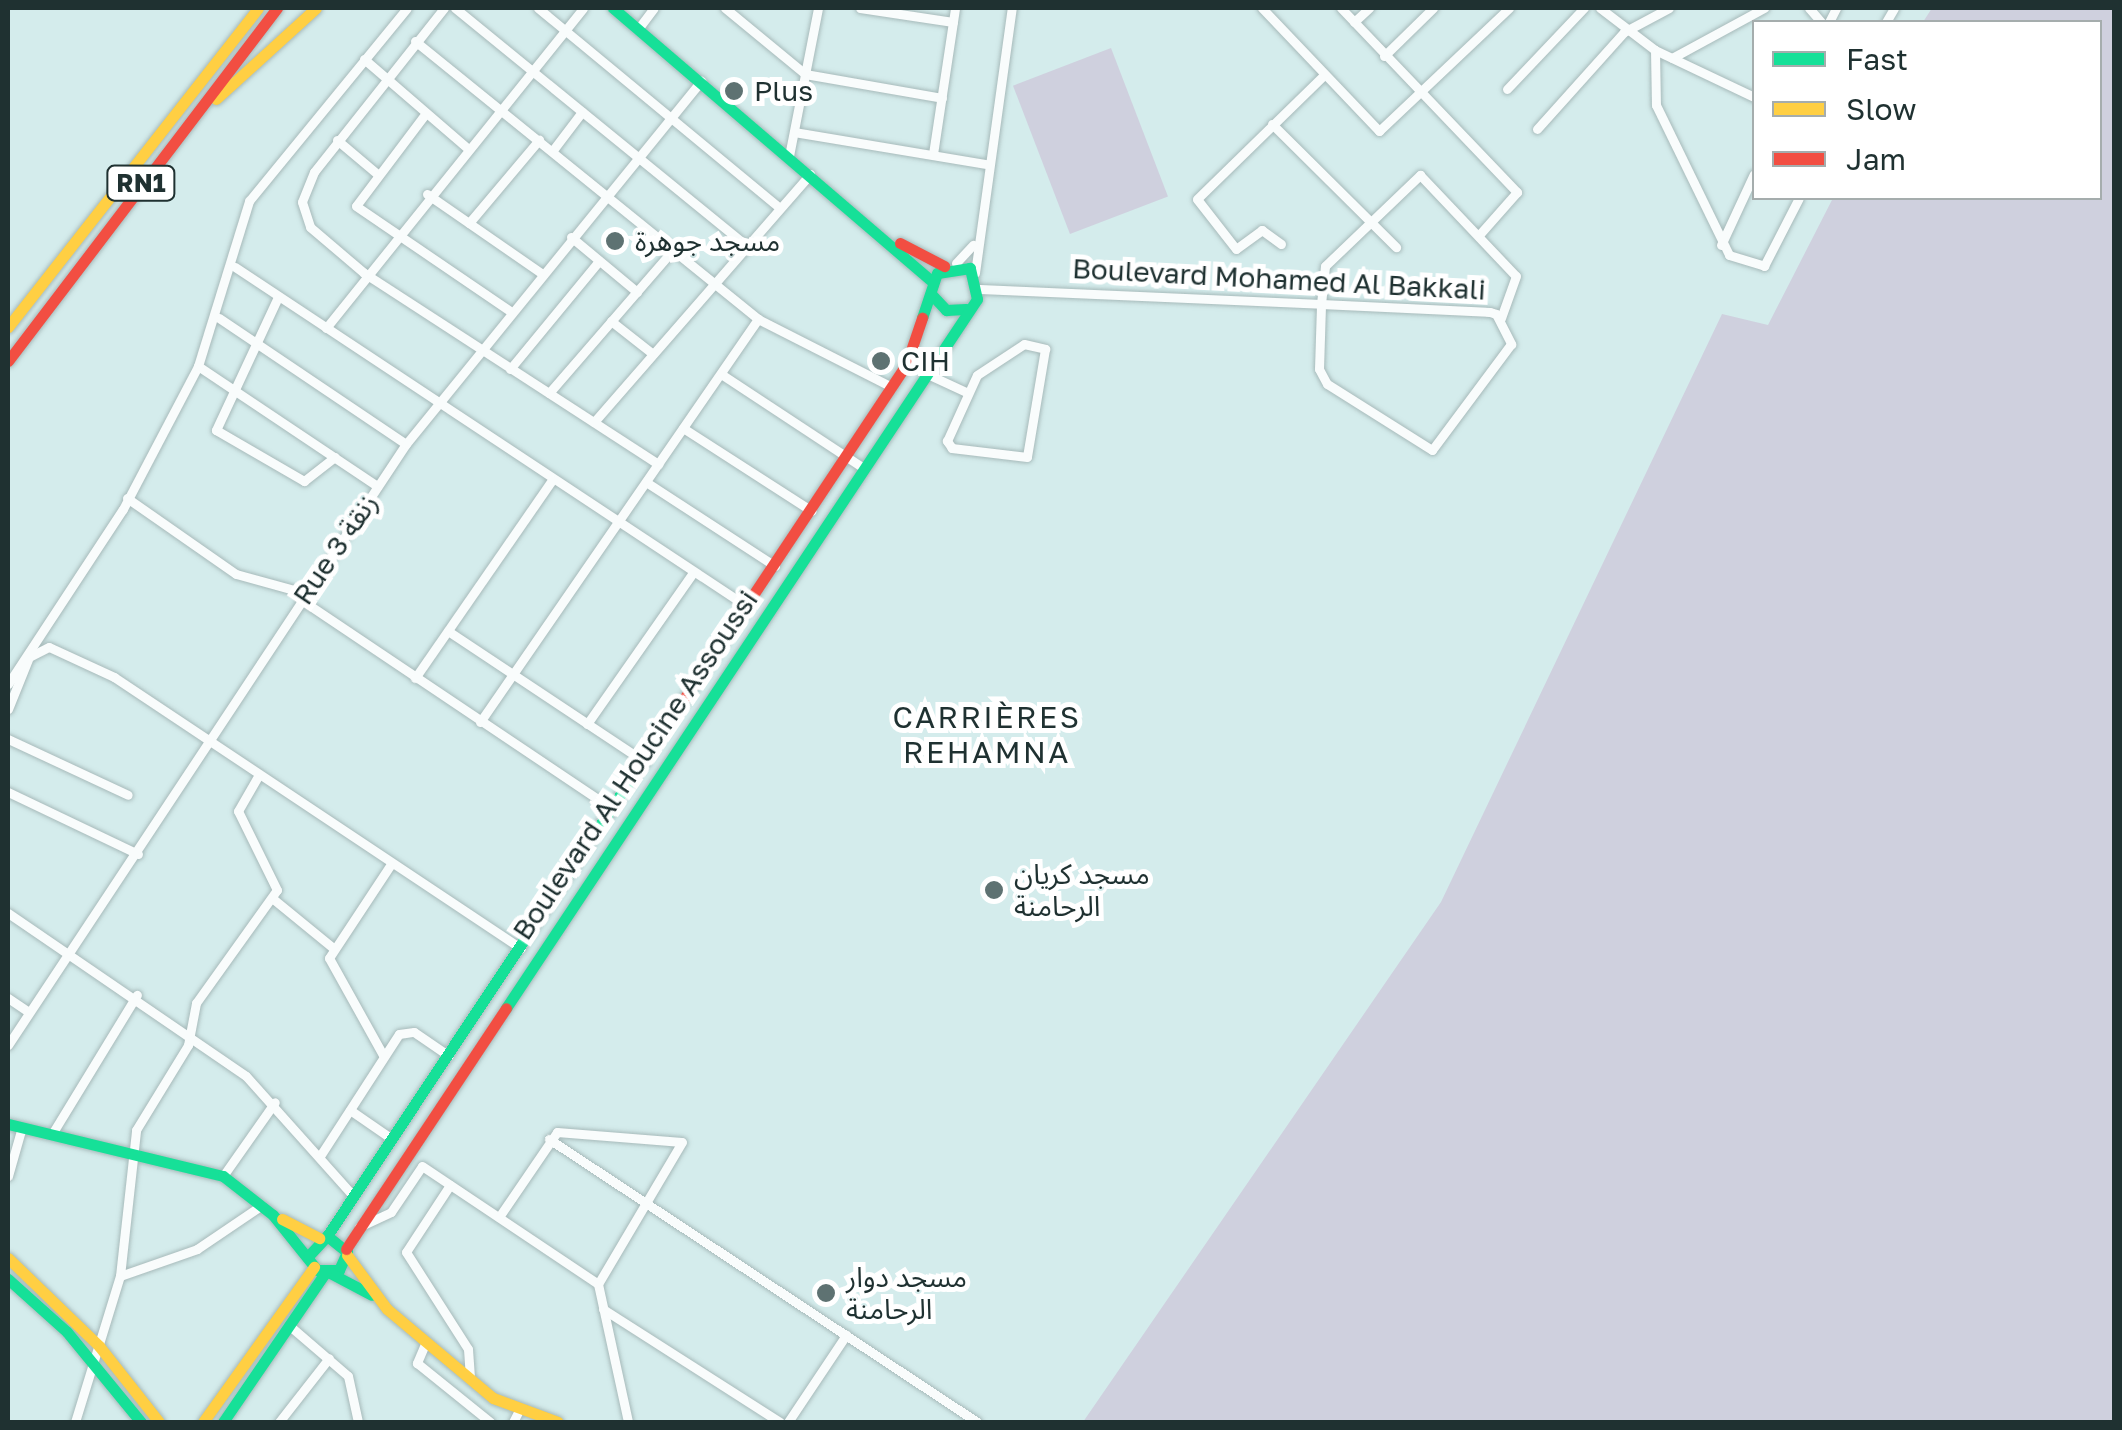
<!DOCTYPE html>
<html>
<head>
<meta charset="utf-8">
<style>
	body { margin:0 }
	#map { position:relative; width:2122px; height:1430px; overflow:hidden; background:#d4ecec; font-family:"Golos Text","Noto Sans Arabic",sans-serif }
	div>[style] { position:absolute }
	.green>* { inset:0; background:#cfd0de; transform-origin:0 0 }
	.roads { filter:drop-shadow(0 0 2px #a7baba) drop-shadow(0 0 2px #a7baba) }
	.street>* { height:9px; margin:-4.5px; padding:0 4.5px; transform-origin:4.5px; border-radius:4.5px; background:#f9fcfc }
	.fast>* { height:11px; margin:-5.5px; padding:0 5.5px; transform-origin:5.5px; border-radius:5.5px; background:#16e098 }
	.slow>* { height:11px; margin:-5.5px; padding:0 5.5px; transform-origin:5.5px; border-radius:5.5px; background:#ffcf43 }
	.jam>* { height:11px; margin:-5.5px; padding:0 5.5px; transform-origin:5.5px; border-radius:5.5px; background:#f24e42 }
	.dots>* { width:28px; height:28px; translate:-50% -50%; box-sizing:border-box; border:5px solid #fff; border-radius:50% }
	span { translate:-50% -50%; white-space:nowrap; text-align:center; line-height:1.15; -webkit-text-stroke:10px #fff; paint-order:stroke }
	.shield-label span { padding:2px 8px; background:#fff; border:2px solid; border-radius:8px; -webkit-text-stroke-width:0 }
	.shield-label { font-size:25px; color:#1f3131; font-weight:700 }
	.poi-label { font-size:28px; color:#1f3131 }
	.left { translate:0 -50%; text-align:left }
	.street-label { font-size:28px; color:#1f3131 }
	.neighbourhood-label { font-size:30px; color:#1f3131; letter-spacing:2.5px }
	.frame { position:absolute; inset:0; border:10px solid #1f3131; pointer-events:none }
	.legend { position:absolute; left:1752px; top:20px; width:350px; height:180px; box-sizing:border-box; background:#fff; border:2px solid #a5adad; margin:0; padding:12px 18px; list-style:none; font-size:30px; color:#1f3131 }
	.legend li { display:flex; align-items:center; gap:20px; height:50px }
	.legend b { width:50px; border:2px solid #a5adad }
</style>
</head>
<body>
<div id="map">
	<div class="green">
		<div style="clip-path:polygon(1932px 8px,2114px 8px,2114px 1422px,1083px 1422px,1441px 902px,1722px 314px,1768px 325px,1833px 198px,2100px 198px,2100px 22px,1923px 22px)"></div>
		<div style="left:1111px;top:48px;width:159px;height:105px;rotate:69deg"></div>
	</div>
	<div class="roads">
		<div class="street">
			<div style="left:444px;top:8px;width:209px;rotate:128.4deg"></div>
			<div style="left:314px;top:172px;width:32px;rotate:112deg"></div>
			<div style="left:302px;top:202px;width:26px;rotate:72deg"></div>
			<div style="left:310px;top:227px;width:71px;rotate:40.4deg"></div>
			<div style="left:364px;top:273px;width:351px;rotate:33deg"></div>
			<div style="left:455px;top:8px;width:377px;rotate:39.2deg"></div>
			<div style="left:538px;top:8px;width:314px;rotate:39.6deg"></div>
			<div style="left:725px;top:8px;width:104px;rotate:39.5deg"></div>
			<div style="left:805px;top:74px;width:139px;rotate:9.9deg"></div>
			<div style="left:860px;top:8px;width:94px;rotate:8.6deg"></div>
			<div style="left:1262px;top:8px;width:170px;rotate:46.4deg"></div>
			<div style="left:1379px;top:131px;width:179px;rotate:-43.4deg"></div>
			<div style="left:1341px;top:8px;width:255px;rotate:46.3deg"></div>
			<div style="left:1517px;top:192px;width:57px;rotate:131.5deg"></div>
			<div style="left:1600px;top:8px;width:69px;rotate:37.4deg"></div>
			<div style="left:1655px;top:50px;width:110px;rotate:25.4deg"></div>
			<div style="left:1809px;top:8px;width:18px;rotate:49deg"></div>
			<div style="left:1354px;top:22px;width:21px;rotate:-43deg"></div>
			<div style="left:1829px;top:22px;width:16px;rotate:-63deg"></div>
			<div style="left:1886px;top:22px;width:16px;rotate:-60deg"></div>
			<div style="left:638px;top:29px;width:26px;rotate:-53deg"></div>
			<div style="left:415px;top:41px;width:442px;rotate:39deg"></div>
			<div style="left:758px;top:319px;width:150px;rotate:26.9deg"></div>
			<div style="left:1655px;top:50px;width:55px;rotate:89deg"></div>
			<div style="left:1656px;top:105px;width:167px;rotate:64deg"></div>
			<div style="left:1729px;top:255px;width:37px;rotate:17deg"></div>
			<div style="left:1764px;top:266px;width:76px;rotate:-62.8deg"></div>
			<div style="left:1384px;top:56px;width:69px;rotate:-44.4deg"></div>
			<div style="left:1672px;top:58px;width:105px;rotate:-28.5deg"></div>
			<div style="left:364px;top:59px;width:135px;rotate:40.8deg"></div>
			<div style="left:1507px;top:89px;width:112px;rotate:-46.5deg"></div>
			<div style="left:426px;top:113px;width:116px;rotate:127deg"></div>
			<div style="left:356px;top:206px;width:186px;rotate:34.3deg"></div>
			<div style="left:1272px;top:124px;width:175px;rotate:44.8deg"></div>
			<div style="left:1537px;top:129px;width:130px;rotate:-48.1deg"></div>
			<div style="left:1624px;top:32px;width:51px;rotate:-28.1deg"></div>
			<div style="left:794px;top:132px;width:195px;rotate:9.5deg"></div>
			<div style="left:337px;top:140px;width:51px;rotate:40.2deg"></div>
			<div style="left:553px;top:150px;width:48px;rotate:-52.7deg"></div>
			<div style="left:933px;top:154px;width:148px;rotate:-81.4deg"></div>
			<div style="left:789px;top:156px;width:151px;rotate:-78.9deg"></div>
			<div style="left:427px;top:194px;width:139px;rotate:34.7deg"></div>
			<div style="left:469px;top:223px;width:109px;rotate:-49.9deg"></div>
			<div style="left:571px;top:237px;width:86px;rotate:39.8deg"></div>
			<div style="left:1281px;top:244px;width:24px;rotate:-144deg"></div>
			<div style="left:1262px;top:230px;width:32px;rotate:144deg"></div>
			<div style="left:1236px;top:249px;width:63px;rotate:-128deg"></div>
			<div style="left:1197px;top:199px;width:176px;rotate:-44.3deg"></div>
			<div style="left:1721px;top:245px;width:78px;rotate:-65.1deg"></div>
			<div style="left:956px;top:263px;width:25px;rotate:-47deg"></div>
			<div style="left:235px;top:267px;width:615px;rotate:33.54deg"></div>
			<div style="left:975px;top:273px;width:268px;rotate:-82.1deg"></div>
			<div style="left:980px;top:289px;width:341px;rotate:2.5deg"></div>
			<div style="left:1321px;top:304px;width:169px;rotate:2.7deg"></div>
			<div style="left:1490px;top:312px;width:6px;rotate:18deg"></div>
			<div style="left:1496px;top:314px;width:34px;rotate:63deg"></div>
			<div style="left:1511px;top:344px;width:132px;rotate:126.7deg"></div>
			<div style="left:1432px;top:450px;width:124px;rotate:-147.8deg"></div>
			<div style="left:1327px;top:384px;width:17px;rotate:-118deg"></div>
			<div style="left:1319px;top:369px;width:65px;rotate:-88.2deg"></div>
			<div style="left:1321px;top:304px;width:38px;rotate:-84deg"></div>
			<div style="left:1325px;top:266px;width:132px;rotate:-43.8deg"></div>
			<div style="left:1420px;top:175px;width:139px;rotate:46.5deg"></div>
			<div style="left:1516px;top:276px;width:45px;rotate:109.7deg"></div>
			<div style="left:278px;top:297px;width:147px;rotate:115deg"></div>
			<div style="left:216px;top:430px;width:102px;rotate:30.1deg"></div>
			<div style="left:304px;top:481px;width:39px;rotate:-38deg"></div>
			<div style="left:219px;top:318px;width:225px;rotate:34deg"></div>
			<div style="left:611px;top:321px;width:53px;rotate:38.2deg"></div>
			<div style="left:326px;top:328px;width:410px;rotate:-51.2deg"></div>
			<div style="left:1024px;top:344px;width:22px;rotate:13deg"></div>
			<div style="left:1045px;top:349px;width:109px;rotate:99.5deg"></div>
			<div style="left:1027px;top:457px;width:76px;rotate:-173.2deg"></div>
			<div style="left:952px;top:448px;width:9px;rotate:-126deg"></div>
			<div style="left:947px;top:441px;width:72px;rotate:-65.6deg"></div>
			<div style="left:977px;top:375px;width:56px;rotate:-33.4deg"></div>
			<div style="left:198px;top:366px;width:216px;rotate:33.8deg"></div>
			<div style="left:510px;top:369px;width:140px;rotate:-50.5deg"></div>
			<div style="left:925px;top:373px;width:47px;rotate:24.9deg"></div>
			<div style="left:721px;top:374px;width:169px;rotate:33.4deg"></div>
			<div style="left:549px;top:393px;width:189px;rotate:-49.1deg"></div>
			<div style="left:594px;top:422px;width:329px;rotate:-48.9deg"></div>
			<div style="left:683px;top:428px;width:153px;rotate:32.8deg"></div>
			<div style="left:646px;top:482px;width:154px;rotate:33.1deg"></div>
			<div style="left:127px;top:498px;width:133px;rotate:34.9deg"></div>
			<div style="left:236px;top:574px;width:72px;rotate:15.4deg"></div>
			<div style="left:300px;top:599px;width:377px;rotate:33.9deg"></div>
			<div style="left:448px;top:631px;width:237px;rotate:33.6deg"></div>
			<div style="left:415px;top:678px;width:241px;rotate:-55.3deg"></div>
			<div style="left:8px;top:684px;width:209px;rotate:-56.7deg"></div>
			<div style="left:123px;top:509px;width:161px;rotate:-62.3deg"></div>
			<div style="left:198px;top:366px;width:173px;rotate:-72.8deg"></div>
			<div style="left:249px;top:201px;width:249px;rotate:-50.7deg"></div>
			<div style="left:8px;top:709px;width:56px;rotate:-68deg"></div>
			<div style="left:29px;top:657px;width:22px;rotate:-27deg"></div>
			<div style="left:49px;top:647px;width:72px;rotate:24.8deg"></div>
			<div style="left:114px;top:677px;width:489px;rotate:33.7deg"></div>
			<div style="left:480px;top:722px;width:490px;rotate:-55.4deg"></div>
			<div style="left:587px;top:724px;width:183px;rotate:-55deg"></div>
			<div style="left:8px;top:739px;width:132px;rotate:25deg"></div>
			<div style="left:8px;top:792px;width:144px;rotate:25.5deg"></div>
			<div style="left:272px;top:898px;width:79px;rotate:39.3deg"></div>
			<div style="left:8px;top:913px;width:288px;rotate:34.4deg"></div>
			<div style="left:246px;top:1076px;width:162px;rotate:48.2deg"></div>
			<div style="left:8px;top:998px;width:25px;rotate:34deg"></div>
			<div style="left:8px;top:1045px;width:721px;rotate:-56.49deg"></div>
			<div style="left:406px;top:444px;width:468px;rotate:-50.9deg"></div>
			<div style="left:383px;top:1055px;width:111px;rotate:-119.1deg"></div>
			<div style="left:329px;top:958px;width:113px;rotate:-56.6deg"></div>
			<div style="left:350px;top:1110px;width:51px;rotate:34.6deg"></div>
			<div style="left:52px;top:1134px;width:163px;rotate:-58.6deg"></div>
			<div style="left:549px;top:1139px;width:513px;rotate:33.47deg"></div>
			<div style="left:320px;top:1156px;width:145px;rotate:-57.1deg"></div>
			<div style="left:399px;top:1034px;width:15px;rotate:-8deg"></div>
			<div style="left:414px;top:1032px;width:42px;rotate:34.4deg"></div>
			<div style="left:8px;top:1176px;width:51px;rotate:-74.1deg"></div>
			<div style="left:223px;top:1176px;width:90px;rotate:-54.9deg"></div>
			<div style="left:450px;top:1185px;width:80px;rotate:123.3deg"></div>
			<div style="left:406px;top:1252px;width:115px;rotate:57.4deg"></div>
			<div style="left:468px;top:1349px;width:29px;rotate:86deg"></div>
			<div style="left:499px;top:1217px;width:103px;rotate:-55.7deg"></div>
			<div style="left:557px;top:1132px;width:125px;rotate:4.6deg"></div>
			<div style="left:682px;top:1142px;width:165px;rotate:120.6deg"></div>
			<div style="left:359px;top:1227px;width:35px;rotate:-25deg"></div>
			<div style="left:391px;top:1212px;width:55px;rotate:-56deg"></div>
			<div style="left:422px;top:1166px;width:212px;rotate:33.8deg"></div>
			<div style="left:598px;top:1284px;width:141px;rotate:77.7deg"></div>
			<div style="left:120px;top:1276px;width:82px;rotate:-19.3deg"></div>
			<div style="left:197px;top:1249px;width:78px;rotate:-34.1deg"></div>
			<div style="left:603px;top:1309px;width:210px;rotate:32.6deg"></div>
			<div style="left:291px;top:1327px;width:75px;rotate:40.7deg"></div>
			<div style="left:348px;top:1376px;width:47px;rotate:77.7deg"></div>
			<div style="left:425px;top:1344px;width:21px;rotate:113deg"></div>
			<div style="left:417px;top:1363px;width:94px;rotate:38.9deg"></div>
			<div style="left:75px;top:1422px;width:153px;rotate:-72.9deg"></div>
			<div style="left:120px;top:1276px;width:147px;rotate:-83.7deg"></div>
			<div style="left:136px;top:1130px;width:100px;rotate:-58.5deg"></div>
			<div style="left:188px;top:1045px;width:43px;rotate:-79.2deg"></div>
			<div style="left:196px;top:1003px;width:139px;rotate:-54.4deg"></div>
			<div style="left:277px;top:890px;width:88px;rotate:-116.3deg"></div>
			<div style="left:238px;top:811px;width:38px;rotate:-60deg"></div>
			<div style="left:279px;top:1422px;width:81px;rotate:-52deg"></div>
			<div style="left:513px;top:1422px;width:11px;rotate:-63deg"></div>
			<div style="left:788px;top:1422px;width:105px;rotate:-56.3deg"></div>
		</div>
		<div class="fast">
			<div style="left:613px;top:8px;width:420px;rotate:40.6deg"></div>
			<div style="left:932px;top:295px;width:21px;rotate:47deg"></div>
			<div style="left:946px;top:310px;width:20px;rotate:-3deg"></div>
			<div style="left:506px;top:1008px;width:851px;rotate:-56.4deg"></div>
			<div style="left:977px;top:299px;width:32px;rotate:-103deg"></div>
			<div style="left:970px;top:268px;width:33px;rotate:171deg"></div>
			<div style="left:937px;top:273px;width:47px;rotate:108.4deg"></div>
			<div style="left:8px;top:1124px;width:221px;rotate:13.6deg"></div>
			<div style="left:223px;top:1176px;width:63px;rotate:38deg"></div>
			<div style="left:273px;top:1215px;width:70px;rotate:51.3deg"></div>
			<div style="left:317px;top:1270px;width:22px"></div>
			<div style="left:339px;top:1270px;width:20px;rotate:-66deg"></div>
			<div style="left:347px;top:1252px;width:26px;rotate:-141deg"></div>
			<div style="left:327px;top:1236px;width:26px;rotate:133deg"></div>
			<div style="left:327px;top:1236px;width:609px;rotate:-56.39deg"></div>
			<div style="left:330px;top:1273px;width:47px;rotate:27.6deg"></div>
			<div style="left:8px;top:1279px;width:79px;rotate:41.9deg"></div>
			<div style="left:67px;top:1332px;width:117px;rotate:50.6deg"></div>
			<div style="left:223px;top:1422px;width:181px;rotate:-55.6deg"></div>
		</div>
		<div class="slow">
			<div style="left:216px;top:99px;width:135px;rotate:-42.3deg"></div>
			<div style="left:8px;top:327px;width:405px;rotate:-51.9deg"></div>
			<div style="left:282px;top:1219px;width:42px;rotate:27.2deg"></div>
			<div style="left:347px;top:1255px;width:67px;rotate:53.5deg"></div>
			<div style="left:387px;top:1309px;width:138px;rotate:40deg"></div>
			<div style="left:493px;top:1398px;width:69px;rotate:20.3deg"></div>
			<div style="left:8px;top:1258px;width:127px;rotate:44deg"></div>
			<div style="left:99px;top:1346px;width:97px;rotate:51.7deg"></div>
			<div style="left:203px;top:1422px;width:191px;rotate:-54.4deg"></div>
		</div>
		<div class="jam">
			<div style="left:900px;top:243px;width:50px;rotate:27.6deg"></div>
			<div style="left:8px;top:361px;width:444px;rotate:-52.7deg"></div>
			<div style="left:664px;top:729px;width:437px;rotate:-56.4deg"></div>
			<div style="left:906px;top:365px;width:50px;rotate:-71.2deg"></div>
			<div style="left:346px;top:1249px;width:289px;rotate:-56.4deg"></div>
		</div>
	</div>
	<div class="dots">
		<div style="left:734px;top:91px;background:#5e7272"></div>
		<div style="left:615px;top:241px;background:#5e7272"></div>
		<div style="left:881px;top:361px;background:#5e7272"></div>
		<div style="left:994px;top:890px;background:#5e7272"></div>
		<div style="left:826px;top:1293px;background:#5e7272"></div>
	</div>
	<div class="shield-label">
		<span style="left:141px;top:183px">RN1</span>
	</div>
	<div class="poi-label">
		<span class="left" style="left:754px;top:91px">Plus</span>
		<span class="left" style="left:635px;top:241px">مسجد جوهرة</span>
		<span class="left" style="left:901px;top:361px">CIH</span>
		<span class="left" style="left:1014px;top:890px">مسجد كريان<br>الرحامنة</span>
		<span class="left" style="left:846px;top:1293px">مسجد دوار<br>الرحامنة</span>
	</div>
	<div class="street-label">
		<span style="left:1279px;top:279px;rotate:3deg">Boulevard Mohamed Al Bakkali</span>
		<span style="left:335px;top:549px;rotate:-56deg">Rue 3 زنقة</span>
		<span style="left:635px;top:765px;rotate:-56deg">Boulevard Al Houcine Assoussi</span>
	</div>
	<div class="neighbourhood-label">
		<span style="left:987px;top:734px">CARRIÈRES<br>REHAMNA</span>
	</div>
	<div class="frame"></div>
	<ul class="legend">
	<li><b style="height:12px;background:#16e098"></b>Fast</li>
	<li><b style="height:12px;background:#ffcf43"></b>Slow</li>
	<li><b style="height:12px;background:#f24e42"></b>Jam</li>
	</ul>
</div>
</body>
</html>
